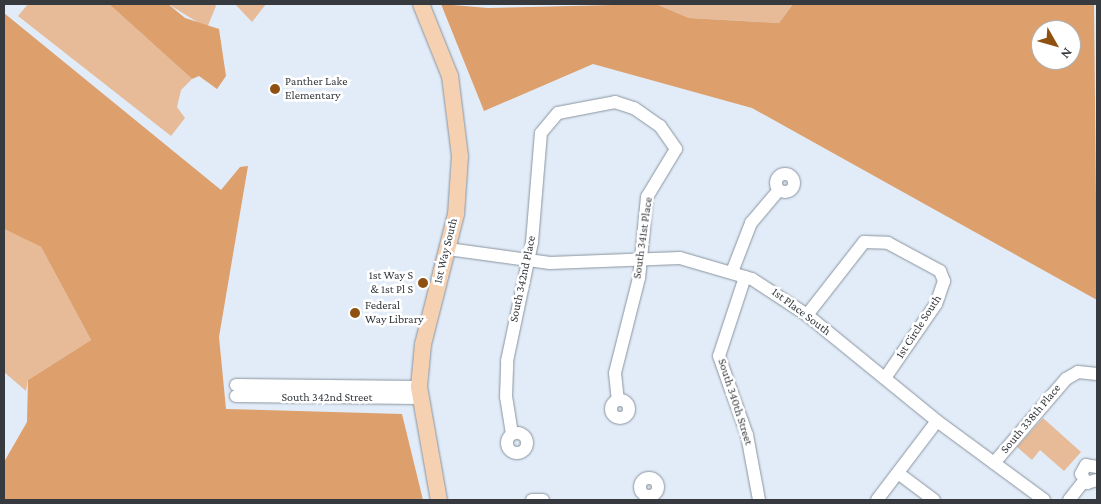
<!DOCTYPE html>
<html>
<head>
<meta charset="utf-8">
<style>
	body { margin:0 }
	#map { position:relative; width:1101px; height:504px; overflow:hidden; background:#e1ecf8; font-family:"Crimson Pro",serif }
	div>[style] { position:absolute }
	.green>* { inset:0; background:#e7bb98 }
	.forest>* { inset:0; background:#dd9f6b }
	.roads { filter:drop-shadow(0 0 1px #8a949f) drop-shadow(0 0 1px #8a949f) }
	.minor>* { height:12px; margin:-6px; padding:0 6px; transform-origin:6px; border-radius:6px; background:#fff }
	.minor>.ring { margin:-6px; padding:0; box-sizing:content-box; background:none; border:12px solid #fff; border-radius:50% }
	.major>* { height:16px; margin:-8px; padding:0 8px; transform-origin:8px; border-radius:8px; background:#f5d0b1 }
	.dots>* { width:14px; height:14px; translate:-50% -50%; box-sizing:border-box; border:2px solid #fff; border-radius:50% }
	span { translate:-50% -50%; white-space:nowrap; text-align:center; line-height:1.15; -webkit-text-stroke:5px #fff; paint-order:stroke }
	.poi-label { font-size:12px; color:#363a3f }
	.left { translate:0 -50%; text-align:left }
	.right { translate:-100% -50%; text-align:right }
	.street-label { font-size:12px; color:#363a3f }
	.frame { position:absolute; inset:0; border:5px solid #363a3f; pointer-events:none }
	.north { position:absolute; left:1031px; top:20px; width:50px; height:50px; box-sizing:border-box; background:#fff; border:1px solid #afb0b2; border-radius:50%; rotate:128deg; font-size:14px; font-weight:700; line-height:20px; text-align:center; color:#363a3f }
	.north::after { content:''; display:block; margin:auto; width:18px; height:22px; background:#8e5112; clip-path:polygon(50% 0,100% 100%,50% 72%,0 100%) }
</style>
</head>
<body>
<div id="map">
	<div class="green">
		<div style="clip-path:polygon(28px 4px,109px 4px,192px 79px,181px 90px,177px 107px,185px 118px,171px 136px,18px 16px)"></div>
		<div style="clip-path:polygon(168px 4px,215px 4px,216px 6px,207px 28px)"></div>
		<div style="clip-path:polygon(235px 4px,266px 4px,252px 22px)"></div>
		<div style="clip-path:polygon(656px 4px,793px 4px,779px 23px,689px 18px)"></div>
		<div style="clip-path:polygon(4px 229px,41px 247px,91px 340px,28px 380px,26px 391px,4px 372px)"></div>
		<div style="clip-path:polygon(1043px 418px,1081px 452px,1064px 471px,1040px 450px,1032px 460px,1017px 447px)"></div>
	</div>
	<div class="forest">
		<div style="clip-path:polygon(109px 4px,168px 4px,185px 18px,219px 29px,226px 76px,217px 89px,199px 76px,192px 79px)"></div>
		<div style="clip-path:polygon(evenodd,441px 4px,488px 8px,656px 4px,689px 18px,779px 23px,793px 4px,1094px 4px,1097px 300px,752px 108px,593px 64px,484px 111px,441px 4px,1041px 30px,1071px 30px,1071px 60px,1041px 60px,1041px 30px)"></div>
		<div style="clip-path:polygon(4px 13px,221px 190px,240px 167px,248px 166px,219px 337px,226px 409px,402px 414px,423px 500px,4px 500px,4px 462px,27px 422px,28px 380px,91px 340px,41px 247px,4px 229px)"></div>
	</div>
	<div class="roads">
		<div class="minor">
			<div class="ring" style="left:776px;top:174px;width:6px;height:6px"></div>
			<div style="left:448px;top:249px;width:103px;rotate:7.8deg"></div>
			<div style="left:550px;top:263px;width:130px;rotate:-2.2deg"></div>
			<div style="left:680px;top:258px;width:75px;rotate:16.3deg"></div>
			<div style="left:752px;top:279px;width:66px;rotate:33.2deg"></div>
			<div style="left:807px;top:315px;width:168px;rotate:39.2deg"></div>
			<div style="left:937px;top:421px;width:133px;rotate:36.4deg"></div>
			<div style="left:732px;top:272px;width:53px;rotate:-68.8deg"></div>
			<div style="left:751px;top:223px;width:43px;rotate:-49.7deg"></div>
			<div style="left:745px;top:277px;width:83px;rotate:108.2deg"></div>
			<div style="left:719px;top:356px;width:84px;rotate:70.5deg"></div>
			<div style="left:747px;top:435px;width:66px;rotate:79.5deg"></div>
			<div style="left:807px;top:315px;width:93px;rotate:-52deg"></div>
			<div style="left:864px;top:242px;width:24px;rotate:2deg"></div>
			<div style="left:888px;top:243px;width:59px;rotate:28.3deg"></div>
			<div style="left:940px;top:271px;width:11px;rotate:68deg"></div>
			<div style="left:944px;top:281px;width:24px;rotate:109deg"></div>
			<div style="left:936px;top:304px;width:90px;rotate:124.6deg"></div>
			<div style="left:236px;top:385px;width:183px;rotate:0.6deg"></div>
			<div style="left:236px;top:396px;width:183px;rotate:0.6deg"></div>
			<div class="ring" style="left:611px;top:400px;width:6px;height:6px"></div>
			<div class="ring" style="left:507px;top:433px;width:8px;height:8px"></div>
			<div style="left:512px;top:434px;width:37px;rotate:-99deg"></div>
			<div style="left:506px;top:397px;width:36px;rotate:-88deg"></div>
			<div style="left:507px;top:361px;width:122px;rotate:-78.1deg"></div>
			<div style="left:532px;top:242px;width:109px;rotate:-85.3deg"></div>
			<div style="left:541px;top:133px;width:26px;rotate:-50deg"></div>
			<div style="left:558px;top:113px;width:58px;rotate:-10.9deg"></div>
			<div style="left:615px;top:102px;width:20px;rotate:18deg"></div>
			<div style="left:634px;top:108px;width:32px;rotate:35deg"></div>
			<div style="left:660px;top:126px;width:28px;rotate:55deg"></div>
			<div style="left:676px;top:149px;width:56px;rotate:121.1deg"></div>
			<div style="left:647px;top:197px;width:81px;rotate:95.6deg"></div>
			<div style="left:639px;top:278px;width:98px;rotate:104.2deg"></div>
			<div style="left:615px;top:373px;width:27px;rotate:84deg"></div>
			<div style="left:994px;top:463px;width:111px;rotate:-49.4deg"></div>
			<div style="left:1066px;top:379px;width:14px;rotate:-30deg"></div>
			<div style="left:1078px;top:372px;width:19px;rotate:6deg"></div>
			<div style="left:1097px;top:467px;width:11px;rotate:-170deg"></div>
			<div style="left:1086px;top:465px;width:10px;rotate:119deg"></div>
			<div style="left:1081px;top:474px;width:11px;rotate:56deg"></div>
			<div style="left:1087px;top:483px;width:10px;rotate:-17deg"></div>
			<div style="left:898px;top:473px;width:45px;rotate:36.9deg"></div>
			<div class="ring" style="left:640px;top:478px;width:6px;height:6px"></div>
			<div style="left:532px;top:500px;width:11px"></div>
			<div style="left:877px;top:500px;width:99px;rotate:-52.8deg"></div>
			<div style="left:1069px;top:500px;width:24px;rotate:-52deg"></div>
		</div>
		<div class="major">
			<div style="left:421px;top:4px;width:78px;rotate:68.1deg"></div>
			<div style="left:450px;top:76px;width:81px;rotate:82.9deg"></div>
			<div style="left:460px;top:156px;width:58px;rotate:93.9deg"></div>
			<div style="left:456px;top:214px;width:134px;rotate:104.2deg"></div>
			<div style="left:423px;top:344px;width:43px;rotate:95.3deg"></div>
			<div style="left:419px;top:387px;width:115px;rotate:80deg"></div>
		</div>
	</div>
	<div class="dots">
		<div style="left:275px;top:89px;background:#8e5112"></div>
		<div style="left:423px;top:283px;background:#8e5112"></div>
		<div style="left:355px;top:313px;background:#8e5112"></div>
	</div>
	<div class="poi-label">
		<span class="left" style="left:285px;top:89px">Panther Lake<br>Elementary</span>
		<span class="right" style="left:413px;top:283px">1st Way S<br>&amp; 1st Pl S</span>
		<span class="left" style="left:365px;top:313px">Federal<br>Way Library</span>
	</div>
	<div class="street-label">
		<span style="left:643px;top:238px;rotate:-82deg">South 341st Place</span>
		<span style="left:446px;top:251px;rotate:-76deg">1st Way South</span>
		<span style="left:523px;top:279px;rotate:-78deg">South 342nd Place</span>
		<span style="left:801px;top:312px;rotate:37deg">1st Place South</span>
		<span style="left:919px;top:327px;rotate:-57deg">1st Circle South</span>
		<span style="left:327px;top:398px">South 342nd Street</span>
		<span style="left:735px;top:402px;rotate:72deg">South 340th Street</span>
		<span style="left:1031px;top:419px;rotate:-50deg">South 338th Place</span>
	</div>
	<div class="frame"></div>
	<div class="north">N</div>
</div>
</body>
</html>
